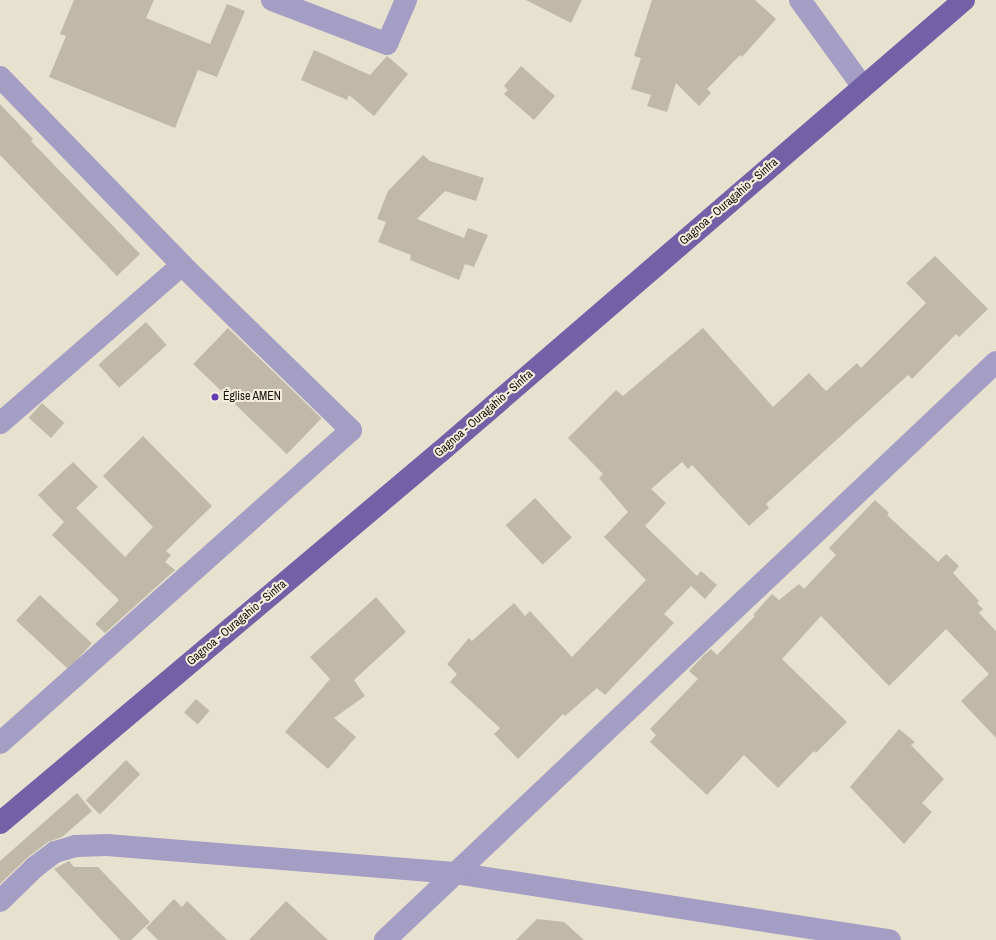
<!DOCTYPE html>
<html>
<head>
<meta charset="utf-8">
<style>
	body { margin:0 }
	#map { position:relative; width:996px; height:940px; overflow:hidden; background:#e7e1cf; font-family:"Archivo Narrow",sans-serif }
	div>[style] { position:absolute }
	.building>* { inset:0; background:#c0b9a8; transform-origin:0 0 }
	.minor>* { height:22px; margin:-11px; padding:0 11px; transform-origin:11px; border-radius:11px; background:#a49dc4 }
	.major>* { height:22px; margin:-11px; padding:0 11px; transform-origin:11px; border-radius:11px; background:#7361a8 }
	.dots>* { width:11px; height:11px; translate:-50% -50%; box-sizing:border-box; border:2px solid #f5eedc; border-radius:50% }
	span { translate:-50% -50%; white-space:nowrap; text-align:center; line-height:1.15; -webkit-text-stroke:4px #f5eedc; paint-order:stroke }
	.street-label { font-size:12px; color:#14120c }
	.poi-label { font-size:12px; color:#14120c }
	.left { translate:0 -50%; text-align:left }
</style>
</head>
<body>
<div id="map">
	<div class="building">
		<div style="clip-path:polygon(74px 0,154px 0,146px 18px,210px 44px,227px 4px,245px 11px,217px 77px,198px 70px,175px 128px,49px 77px,66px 36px,60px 34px)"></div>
		<div style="clip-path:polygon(526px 0,582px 0,571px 23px)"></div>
		<div style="clip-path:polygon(652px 0,755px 0,776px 19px,742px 57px,740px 55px,707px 89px,711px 93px,699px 106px,676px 83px,667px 112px,647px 106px,651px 95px,631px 89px,641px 58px,634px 56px)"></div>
		<div style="clip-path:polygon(314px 50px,370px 75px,387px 56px,408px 74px,374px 116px,349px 95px,347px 100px,301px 80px)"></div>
		<div style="clip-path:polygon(521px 66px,555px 96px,534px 120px,504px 94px,508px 90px,504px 86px)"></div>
		<div style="clip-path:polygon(0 104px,33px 139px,31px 141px,140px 254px,117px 276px,0 155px)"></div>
		<div style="clip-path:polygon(423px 155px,430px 161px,484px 178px,476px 201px,445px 191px,417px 219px,464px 238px,468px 228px,488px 235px,474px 267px,465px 264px,459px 280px,410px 260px,411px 255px,378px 242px,386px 222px,377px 219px,388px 191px)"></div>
		<div style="clip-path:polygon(935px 256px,988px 309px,959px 337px,956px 334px,912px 379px,908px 375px,766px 504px,769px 508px,749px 526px,692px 465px,688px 469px,682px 462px,651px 489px,666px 503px,645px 526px,697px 576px,701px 571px,717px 585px,705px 599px,691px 586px,664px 614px,674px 623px,605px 695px,597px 688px,565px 716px,563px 714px,518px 759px,494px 734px,500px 728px,450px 682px,457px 674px,447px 664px,469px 638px,472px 641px,514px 603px,525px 616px,530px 611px,572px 657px,646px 580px,604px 537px,628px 512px,599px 478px,603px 474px,568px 438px,616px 390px,623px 396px,703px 328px,773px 407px,809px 373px,826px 391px,857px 363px,861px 368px,926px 303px,906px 283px)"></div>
		<div style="left:146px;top:322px;width:31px;height:64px;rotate:48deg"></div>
		<div style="left:228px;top:328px;width:130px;height:50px;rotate:44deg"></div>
		<div style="left:42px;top:403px;width:30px;height:20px;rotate:42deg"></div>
		<div style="clip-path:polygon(143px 436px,212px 506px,166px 551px,171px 555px,165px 562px,175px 570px,105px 633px,95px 624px,119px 600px,52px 535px,64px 522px,38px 495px,73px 462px,98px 487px,76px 508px,125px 557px,153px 527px,103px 476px)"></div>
		<div style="left:535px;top:498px;width:54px;height:40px;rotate:47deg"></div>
		<div style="clip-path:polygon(875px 500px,889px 513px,887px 515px,938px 562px,946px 554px,959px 566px,953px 573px,979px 601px,977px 603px,983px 609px,979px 613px,996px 631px,996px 738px,961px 701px,989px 674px,946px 629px,889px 686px,821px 616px,782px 659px,847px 722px,816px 753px,814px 751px,778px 788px,744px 755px,707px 795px,650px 742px,656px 735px,650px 729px,698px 679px,689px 671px,704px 655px,711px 649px,717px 655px,755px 616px,753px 615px,772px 594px,779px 600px,799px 584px,804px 589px,836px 555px,829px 548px)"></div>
		<div style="left:40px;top:595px;width:71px;height:35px;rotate:43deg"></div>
		<div style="clip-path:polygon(376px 597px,406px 632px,354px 680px,365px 696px,334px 718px,356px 737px,328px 769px,285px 732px,330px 679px,310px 657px)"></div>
		<div style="left:196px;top:699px;width:18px;height:18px;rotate:41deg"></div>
		<div style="clip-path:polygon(899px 729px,915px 742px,911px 745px,944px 779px,922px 803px,932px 812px,904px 844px,850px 787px)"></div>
		<div style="left:126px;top:760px;width:20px;height:57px;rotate:45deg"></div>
		<div style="clip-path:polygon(77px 793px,92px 811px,62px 837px,48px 842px,28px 857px,0 884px,0 861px)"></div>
		<div style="clip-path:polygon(69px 861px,74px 867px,98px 867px,150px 922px,131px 940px,120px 940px,54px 869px)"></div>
		<div style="clip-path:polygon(174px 899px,182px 907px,187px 901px,227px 940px,158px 940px,146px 928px)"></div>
		<div style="clip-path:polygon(286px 901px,328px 940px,249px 940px)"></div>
		<div style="clip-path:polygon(537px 919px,564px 922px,584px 940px,516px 940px)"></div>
	</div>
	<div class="minor">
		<div style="left:272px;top:0;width:123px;rotate:20.9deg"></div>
		<div style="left:387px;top:44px;width:48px;rotate:-66.6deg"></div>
		<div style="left:800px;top:0;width:107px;rotate:54.1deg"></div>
		<div style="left:0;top:77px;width:262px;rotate:45.9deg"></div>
		<div style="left:182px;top:265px;width:241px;rotate:139deg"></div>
		<div style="left:0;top:743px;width:470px;rotate:-41.7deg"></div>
		<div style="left:351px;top:430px;width:236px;rotate:-135.7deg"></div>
		<div style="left:0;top:901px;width:49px;rotate:-44.2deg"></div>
		<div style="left:35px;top:867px;width:25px;rotate:-37deg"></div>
		<div style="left:55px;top:852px;width:22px;rotate:-16deg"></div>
		<div style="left:76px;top:846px;width:31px;rotate:-2deg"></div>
		<div style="left:107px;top:845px;width:349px;rotate:4.6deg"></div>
		<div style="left:455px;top:873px;width:440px;rotate:8.8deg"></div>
		<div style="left:385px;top:940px;width:841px;rotate:-43.41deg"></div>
	</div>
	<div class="major">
		<div style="left:0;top:823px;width:576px;rotate:-40.14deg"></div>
		<div style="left:440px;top:452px;width:692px;rotate:-40.78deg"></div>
	</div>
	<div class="dots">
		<div style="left:215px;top:397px;background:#653cb4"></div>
	</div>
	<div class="street-label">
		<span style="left:729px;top:202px;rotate:-41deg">Gagnoa - Ouragahio - Sinfra</span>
		<span style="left:484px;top:414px;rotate:-41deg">Gagnoa - Ouragahio - Sinfra</span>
		<span style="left:237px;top:623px;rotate:-40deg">Gagnoa - Ouragahio - Sinfra</span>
	</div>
	<div class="poi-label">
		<span class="left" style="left:223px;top:397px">Église AMEN</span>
	</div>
</div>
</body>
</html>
